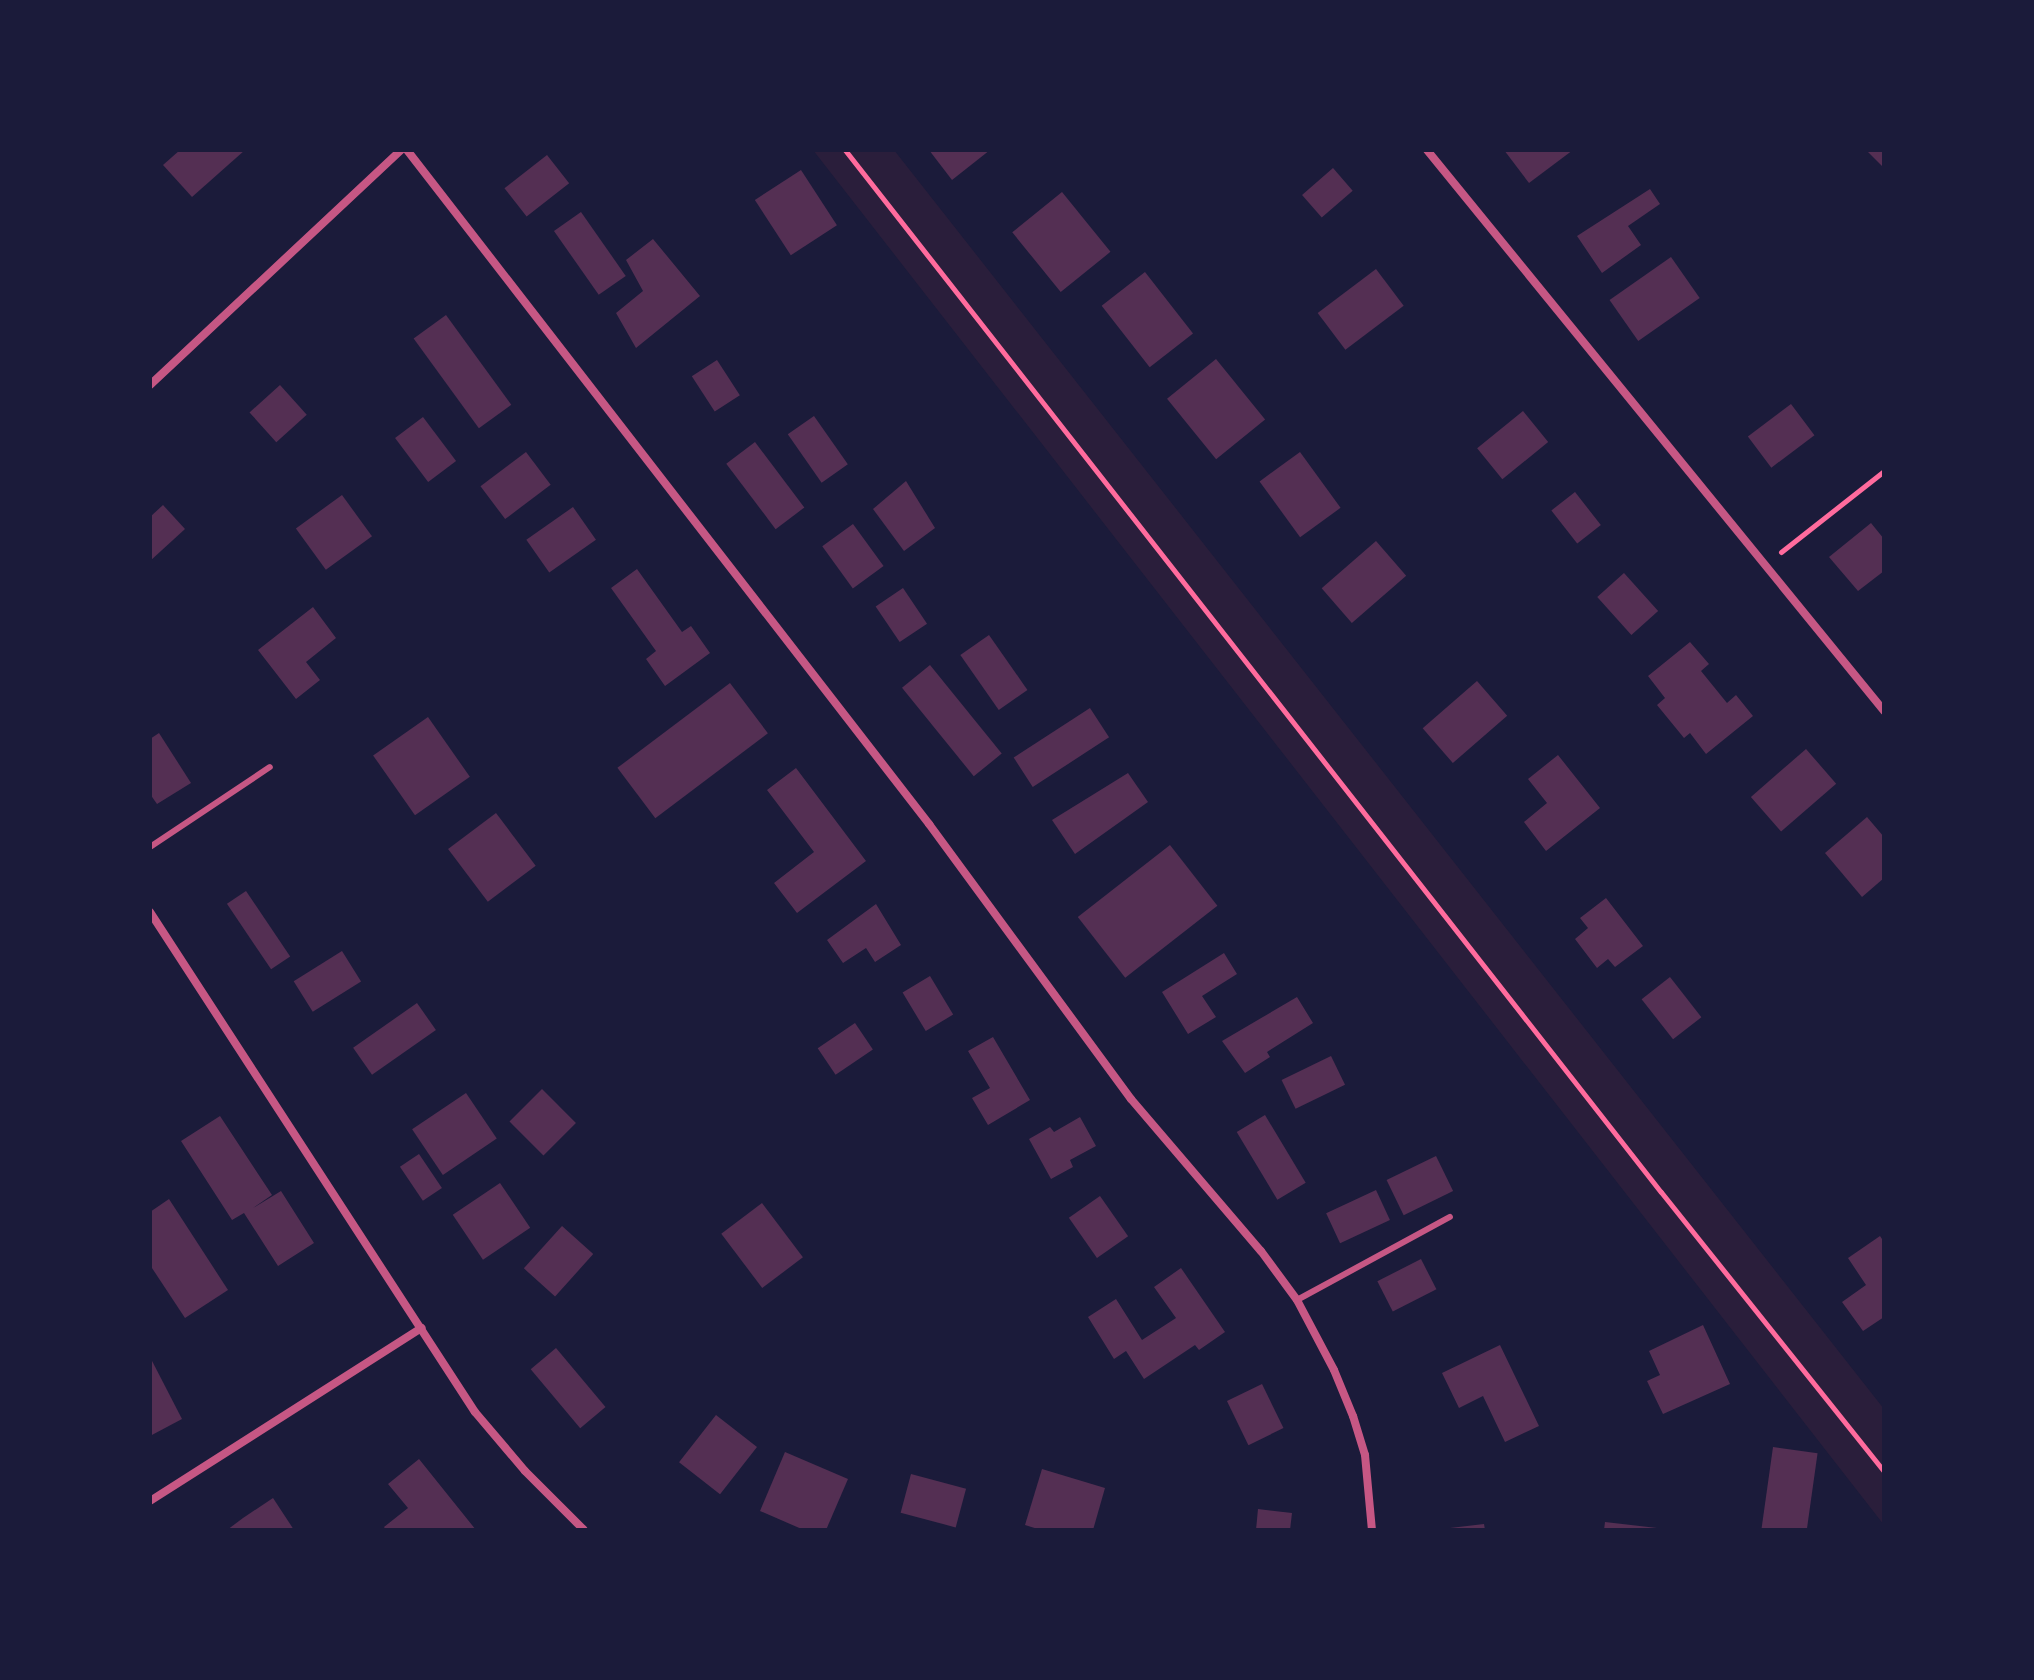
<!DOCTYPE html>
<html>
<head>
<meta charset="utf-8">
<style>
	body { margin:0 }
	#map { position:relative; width:2034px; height:1680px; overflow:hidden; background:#1b1b3a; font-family:Lora,serif }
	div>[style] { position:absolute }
	.green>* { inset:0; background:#2a1e3b }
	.building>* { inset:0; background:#542f53; transform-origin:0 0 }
	.path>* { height:5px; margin:-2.5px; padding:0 2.5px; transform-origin:2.5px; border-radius:2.5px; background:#ff6b9d }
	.service>* { height:6px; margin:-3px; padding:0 3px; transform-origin:3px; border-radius:3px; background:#c65784 }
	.minor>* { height:8px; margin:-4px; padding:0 4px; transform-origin:4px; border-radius:4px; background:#c65784 }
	span { translate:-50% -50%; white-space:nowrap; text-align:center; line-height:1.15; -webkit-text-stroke:6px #1b1b3a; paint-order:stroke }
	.frame { position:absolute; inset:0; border:152px solid #1b1b3a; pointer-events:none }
</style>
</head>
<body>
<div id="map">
	<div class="green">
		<div style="clip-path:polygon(813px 150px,894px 150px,1884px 1409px,1884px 1525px)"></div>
	</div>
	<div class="building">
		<div style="clip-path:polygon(180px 150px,245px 150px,192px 197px,163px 165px)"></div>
		<div style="clip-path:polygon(929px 150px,990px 150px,952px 180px)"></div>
		<div style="clip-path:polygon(1504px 150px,1573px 150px,1529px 183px)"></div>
		<div style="clip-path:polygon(1866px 150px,1884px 150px,1884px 168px)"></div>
		<div style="left:547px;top:155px;width:36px;height:54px;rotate:52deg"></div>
		<div style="left:1333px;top:168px;width:30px;height:41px;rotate:49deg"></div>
		<div style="left:801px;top:170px;width:66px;height:55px;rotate:57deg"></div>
		<div style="clip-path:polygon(1650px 189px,1660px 204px,1628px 226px,1641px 245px,1602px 273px,1577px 236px)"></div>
		<div style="left:1062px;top:192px;width:77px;height:64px;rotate:51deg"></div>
		<div style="left:581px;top:212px;width:78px;height:33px;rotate:55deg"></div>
		<div style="clip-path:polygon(653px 239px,700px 296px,636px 348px,616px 313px,643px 291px,626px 260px)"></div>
		<div style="left:1671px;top:257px;width:50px;height:75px;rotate:55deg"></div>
		<div style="left:1376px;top:269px;width:46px;height:73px;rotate:53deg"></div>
		<div style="left:1145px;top:272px;width:78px;height:55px;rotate:52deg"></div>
		<div style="left:446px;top:315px;width:111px;height:40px;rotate:54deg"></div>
		<div style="left:1216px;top:359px;width:78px;height:63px;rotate:51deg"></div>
		<div style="left:717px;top:360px;width:42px;height:30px;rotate:57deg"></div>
		<div style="left:280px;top:385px;width:40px;height:41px;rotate:48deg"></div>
		<div style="left:1791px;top:404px;width:39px;height:54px;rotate:53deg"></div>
		<div style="left:1523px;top:411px;width:40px;height:59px;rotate:51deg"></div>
		<div style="left:814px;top:416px;width:59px;height:32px;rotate:55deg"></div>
		<div style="left:423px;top:417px;width:55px;height:35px;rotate:53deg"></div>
		<div style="left:755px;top:442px;width:82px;height:36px;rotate:53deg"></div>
		<div style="left:526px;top:452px;width:41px;height:57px;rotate:53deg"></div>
		<div style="left:1300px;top:452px;width:69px;height:50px;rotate:54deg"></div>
		<div style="clip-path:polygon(906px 481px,935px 528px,904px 551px,873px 509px)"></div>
		<div style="left:1575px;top:492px;width:42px;height:30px;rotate:52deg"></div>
		<div style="left:342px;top:495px;width:51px;height:57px;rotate:54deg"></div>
		<div style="clip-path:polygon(163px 505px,185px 529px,150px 561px,150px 517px)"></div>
		<div style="left:573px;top:507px;width:40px;height:57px;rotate:55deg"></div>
		<div style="clip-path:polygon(1871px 523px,1884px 539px,1884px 571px,1858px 591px,1829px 557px)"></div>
		<div style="left:853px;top:524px;width:52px;height:38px;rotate:54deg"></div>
		<div style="left:1376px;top:541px;width:46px;height:72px;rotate:49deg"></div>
		<div style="clip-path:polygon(637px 569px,682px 632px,691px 626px,710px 653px,665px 686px,646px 659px,656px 651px,611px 588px)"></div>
		<div style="left:1624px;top:573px;width:51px;height:36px;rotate:48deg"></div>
		<div style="left:903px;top:588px;width:43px;height:33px;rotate:56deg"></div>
		<div style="clip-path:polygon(313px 607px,336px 638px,306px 662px,320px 680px,296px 699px,258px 650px)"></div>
		<div style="left:989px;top:635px;width:67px;height:35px;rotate:55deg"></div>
		<div style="clip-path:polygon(1690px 642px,1709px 664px,1701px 671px,1727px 703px,1736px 695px,1753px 716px,1706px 754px,1690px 733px,1684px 738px,1657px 705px,1665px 698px,1648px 676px)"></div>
		<div style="left:930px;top:665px;width:114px;height:36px;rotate:51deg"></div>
		<div style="left:1477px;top:681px;width:46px;height:72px;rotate:49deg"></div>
		<div style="left:730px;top:683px;width:63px;height:141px;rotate:53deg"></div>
		<div style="left:1090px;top:708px;width:35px;height:91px;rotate:57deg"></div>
		<div style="left:428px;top:717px;width:73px;height:67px;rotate:55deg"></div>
		<div style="clip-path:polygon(159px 733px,191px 783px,157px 804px,150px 794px,150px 739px)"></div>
		<div style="left:1806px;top:749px;width:46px;height:73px;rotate:49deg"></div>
		<div style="clip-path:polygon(1558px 755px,1600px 808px,1546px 851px,1524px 822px,1547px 803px,1528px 779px)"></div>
		<div style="clip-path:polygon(796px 768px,866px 861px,797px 913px,774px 883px,814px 852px,767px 790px)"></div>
		<div style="clip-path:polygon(1128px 773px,1148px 802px,1075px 854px,1052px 820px)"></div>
		<div style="left:496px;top:813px;width:66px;height:60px;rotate:53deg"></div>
		<div style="clip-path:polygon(1867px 817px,1884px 837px,1884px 878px,1862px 897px,1825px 853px)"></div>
		<div style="left:1170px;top:845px;width:77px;height:117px;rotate:52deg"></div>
		<div style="left:246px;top:891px;width:79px;height:23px;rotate:56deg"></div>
		<div style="clip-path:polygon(1606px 898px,1643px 946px,1615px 967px,1608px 959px,1597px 968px,1575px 939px,1588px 928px,1580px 918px)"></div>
		<div style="clip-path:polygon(876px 904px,901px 945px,875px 962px,866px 948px,843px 963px,827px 940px)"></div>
		<div style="left:342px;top:951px;width:36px;height:57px;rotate:58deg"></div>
		<div style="clip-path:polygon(1224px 953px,1237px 974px,1202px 996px,1216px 1017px,1188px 1034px,1162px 992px)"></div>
		<div style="left:930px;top:976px;width:45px;height:32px;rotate:59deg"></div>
		<div style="left:1670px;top:977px;width:51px;height:36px;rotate:52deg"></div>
		<div style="clip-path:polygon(1297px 997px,1313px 1023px,1267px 1052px,1270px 1057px,1245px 1073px,1222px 1041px)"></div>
		<div style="left:417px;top:1003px;width:33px;height:78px;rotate:55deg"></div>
		<div style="left:855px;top:1023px;width:32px;height:45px;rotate:56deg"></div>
		<div style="clip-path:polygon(993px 1037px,1030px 1100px,988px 1125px,972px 1098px,990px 1088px,968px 1051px)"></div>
		<div style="left:1331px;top:1056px;width:32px;height:55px;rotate:64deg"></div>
		<div style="left:542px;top:1089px;width:48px;height:46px;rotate:45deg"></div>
		<div style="left:466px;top:1093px;width:55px;height:65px;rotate:56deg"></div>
		<div style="left:1265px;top:1115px;width:79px;height:33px;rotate:59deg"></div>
		<div style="clip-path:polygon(220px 1116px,272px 1195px,253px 1208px,281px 1191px,314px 1243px,278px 1266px,244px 1213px,232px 1220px,181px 1141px)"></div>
		<div style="clip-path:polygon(1080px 1117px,1096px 1146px,1070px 1160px,1073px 1167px,1051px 1179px,1029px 1139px,1050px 1127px,1054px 1132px)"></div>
		<div style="left:419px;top:1154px;width:41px;height:23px;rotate:56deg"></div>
		<div style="left:1436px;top:1156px;width:39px;height:55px;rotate:64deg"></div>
		<div style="left:500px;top:1183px;width:54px;height:57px;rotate:56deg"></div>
		<div style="left:1376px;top:1190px;width:33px;height:55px;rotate:65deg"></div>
		<div style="left:1100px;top:1196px;width:49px;height:38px;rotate:55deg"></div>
		<div style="clip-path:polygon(169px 1199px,228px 1290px,185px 1318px,150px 1265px,150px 1212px)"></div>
		<div style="left:762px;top:1203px;width:68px;height:51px;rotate:53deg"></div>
		<div style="left:562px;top:1226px;width:42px;height:57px;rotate:42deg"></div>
		<div style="clip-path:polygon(1880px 1236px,1884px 1242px,1884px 1317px,1863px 1331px,1842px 1302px,1866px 1285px,1848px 1258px)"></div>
		<div style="left:1421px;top:1259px;width:34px;height:49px;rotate:63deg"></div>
		<div style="clip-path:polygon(1181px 1268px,1225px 1332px,1199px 1350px,1195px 1345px,1144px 1379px,1126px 1351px,1114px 1359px,1088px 1317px,1116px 1299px,1142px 1340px,1176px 1318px,1154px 1287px)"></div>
		<div style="clip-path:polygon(1703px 1325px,1730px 1384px,1663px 1414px,1647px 1381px,1660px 1375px,1649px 1351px)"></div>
		<div style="clip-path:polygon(1500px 1345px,1539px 1426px,1505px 1442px,1483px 1396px,1459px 1408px,1442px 1373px)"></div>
		<div style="left:556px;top:1348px;width:77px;height:33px;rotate:50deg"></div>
		<div style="clip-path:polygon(150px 1357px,182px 1419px,150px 1436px)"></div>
		<div style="left:1262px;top:1384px;width:49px;height:39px;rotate:64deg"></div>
		<div style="left:716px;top:1415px;width:52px;height:60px;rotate:38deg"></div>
		<div style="left:1773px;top:1447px;width:45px;height:84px;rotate:8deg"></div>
		<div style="clip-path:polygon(785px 1452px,848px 1479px,826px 1530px,804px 1530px,760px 1511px)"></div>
		<div style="clip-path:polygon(419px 1459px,476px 1530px,386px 1530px,384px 1527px,408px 1508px,388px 1484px)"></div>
		<div style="clip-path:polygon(1042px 1469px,1105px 1488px,1093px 1530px,1041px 1530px,1025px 1525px)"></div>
		<div style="left:911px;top:1474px;width:57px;height:40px;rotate:15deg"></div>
		<div style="clip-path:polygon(273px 1498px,294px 1530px,227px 1530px,243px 1518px)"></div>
		<div style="clip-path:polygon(1258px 1509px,1292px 1513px,1290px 1530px,1256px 1530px)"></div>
		<div style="clip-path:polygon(1605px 1522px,1657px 1528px,1657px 1530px,1604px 1530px)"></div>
		<div style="clip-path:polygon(1484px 1524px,1485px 1530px,1450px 1530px,1450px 1528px)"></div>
	</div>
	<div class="path">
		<div style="left:845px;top:150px;width:1323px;rotate:51.94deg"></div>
		<div style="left:1661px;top:1192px;width:357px;rotate:51.4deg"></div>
		<div style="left:1781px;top:552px;width:131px;rotate:-38.2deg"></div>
	</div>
	<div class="service">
		<div style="left:150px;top:847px;width:144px;rotate:-33.7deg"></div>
		<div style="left:1297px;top:1300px;width:174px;rotate:-28.5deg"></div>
	</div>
	<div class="minor">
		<div style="left:407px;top:150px;width:853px;rotate:52.24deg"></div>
		<div style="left:929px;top:824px;width:341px;rotate:53.7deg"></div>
		<div style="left:1131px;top:1099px;width:200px;rotate:49.5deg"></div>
		<div style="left:1261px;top:1251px;width:61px;rotate:53.7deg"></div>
		<div style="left:1297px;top:1300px;width:79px;rotate:62.1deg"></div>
		<div style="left:1334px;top:1370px;width:50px;rotate:67.6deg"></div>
		<div style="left:1353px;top:1416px;width:41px;rotate:72.9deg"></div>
		<div style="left:1365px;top:1455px;width:75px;rotate:84.7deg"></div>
		<div style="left:1427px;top:150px;width:724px;rotate:50.83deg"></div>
		<div style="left:150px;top:385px;width:344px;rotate:-43.1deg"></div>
		<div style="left:150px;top:912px;width:596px;rotate:56.98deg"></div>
		<div style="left:475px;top:1412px;width:77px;rotate:49.7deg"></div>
		<div style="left:525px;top:1471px;width:83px;rotate:45deg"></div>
		<div style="left:150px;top:1501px;width:322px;rotate:-32.5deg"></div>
	</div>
	<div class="frame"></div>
</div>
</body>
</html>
